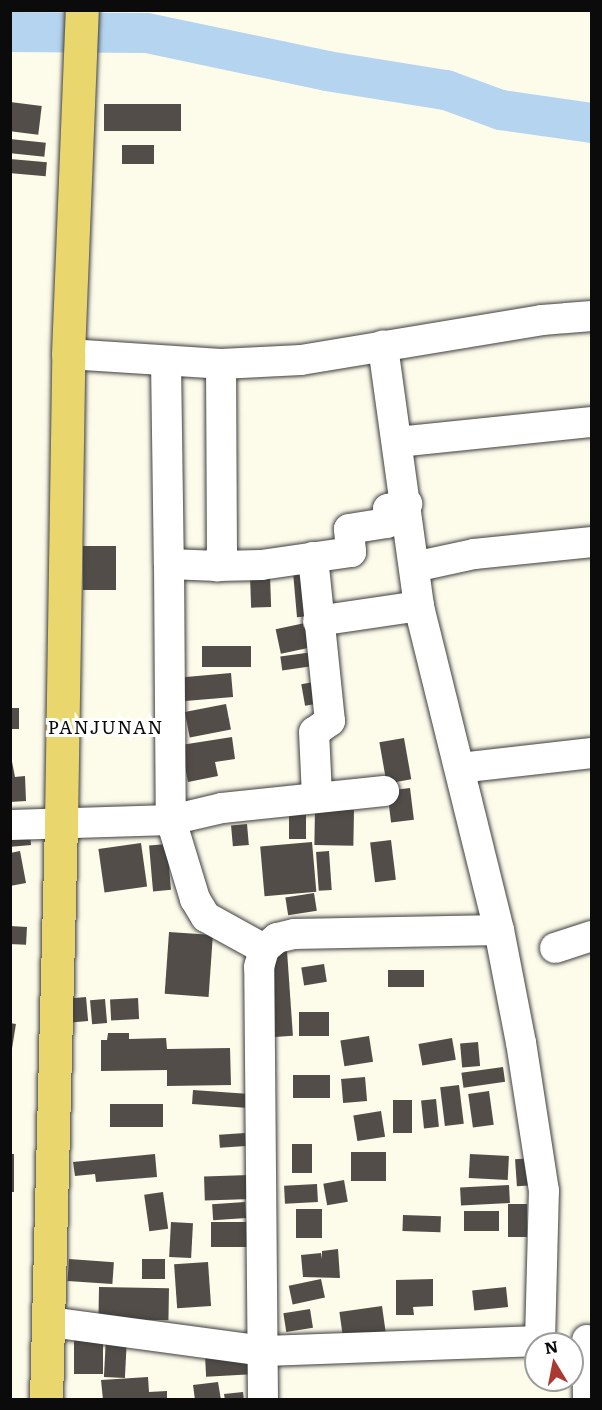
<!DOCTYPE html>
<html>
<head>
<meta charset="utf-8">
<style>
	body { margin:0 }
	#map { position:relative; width:602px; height:1410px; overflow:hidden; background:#fdfbea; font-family:Literata,serif }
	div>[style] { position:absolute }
	.river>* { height:40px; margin:-20px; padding:0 20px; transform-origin:20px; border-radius:20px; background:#b5d4ef }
	.building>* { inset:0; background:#524d48; transform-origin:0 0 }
	.roads { filter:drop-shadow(0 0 2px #3e3e3e) drop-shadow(0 0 2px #3e3e3e) }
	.minor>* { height:30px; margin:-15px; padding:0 15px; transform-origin:15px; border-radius:15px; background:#fff }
	.major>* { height:33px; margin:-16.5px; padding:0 16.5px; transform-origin:16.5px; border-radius:16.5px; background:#e9d76e }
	span { translate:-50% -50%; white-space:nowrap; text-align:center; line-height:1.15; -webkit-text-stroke:6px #fff; paint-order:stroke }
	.quarter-label { font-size:18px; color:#0b0b0b; letter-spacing:1.5px }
	.frame { position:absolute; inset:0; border:12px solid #0b0b0b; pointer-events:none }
	.north { position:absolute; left:524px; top:1332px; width:60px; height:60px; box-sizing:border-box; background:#fff; border:2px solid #9d9d9d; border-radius:50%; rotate:350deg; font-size:16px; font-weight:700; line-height:24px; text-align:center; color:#0b0b0b }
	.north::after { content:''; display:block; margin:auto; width:21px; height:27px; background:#aa3833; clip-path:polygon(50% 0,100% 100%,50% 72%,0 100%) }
</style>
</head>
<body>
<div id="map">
	<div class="river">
		<div style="left:10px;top:32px;width:137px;rotate:0.4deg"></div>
		<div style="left:147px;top:33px;width:184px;rotate:11.9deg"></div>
		<div style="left:327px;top:71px;width:121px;rotate:9.1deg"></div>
		<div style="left:446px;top:90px;width:59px;rotate:20deg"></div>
		<div style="left:501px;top:110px;width:92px;rotate:8.1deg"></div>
	</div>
	<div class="building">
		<div style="left:10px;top:102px;width:32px;height:29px;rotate:7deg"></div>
		<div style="left:181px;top:104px;width:27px;height:77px;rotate:90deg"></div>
		<div style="left:10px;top:139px;width:36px;height:14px;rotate:6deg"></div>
		<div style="left:122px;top:145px;width:32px;height:19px"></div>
		<div style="left:10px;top:159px;width:37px;height:14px;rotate:5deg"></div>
		<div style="left:83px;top:546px;width:33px;height:44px"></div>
		<div style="left:310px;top:571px;width:45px;height:17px;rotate:85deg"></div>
		<div style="left:270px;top:575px;width:32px;height:20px;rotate:88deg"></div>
		<div style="left:305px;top:623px;width:25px;height:30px;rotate:78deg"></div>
		<div style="left:202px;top:646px;width:49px;height:21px"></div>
		<div style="left:313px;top:652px;width:14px;height:33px;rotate:82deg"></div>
		<div style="left:231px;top:673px;width:24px;height:51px;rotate:85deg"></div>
		<div style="left:319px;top:681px;width:22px;height:18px;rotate:80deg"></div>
		<div style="left:226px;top:704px;width:26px;height:42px;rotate:79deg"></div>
		<div style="left:10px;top:708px;width:9px;height:21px"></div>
		<div style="clip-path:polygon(232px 737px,235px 759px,215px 762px,218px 776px,188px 782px,181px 745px)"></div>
		<div style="left:404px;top:738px;width:42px;height:25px;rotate:80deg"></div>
		<div style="clip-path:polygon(10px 751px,15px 777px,25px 776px,26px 801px,10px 802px)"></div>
		<div style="left:410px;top:788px;width:32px;height:23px;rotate:83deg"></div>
		<div style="left:315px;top:809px;width:39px;height:36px;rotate:1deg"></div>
		<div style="left:289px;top:810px;width:17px;height:29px"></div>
		<div style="left:247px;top:824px;width:21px;height:16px;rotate:85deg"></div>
		<div style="left:30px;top:833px;width:12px;height:20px;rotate:85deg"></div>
		<div style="left:391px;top:840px;width:40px;height:21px;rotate:83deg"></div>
		<div style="left:312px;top:842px;width:50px;height:52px;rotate:85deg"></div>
		<div style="left:141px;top:843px;width:44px;height:43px;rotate:82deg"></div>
		<div style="left:167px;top:844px;width:46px;height:18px;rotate:85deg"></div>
		<div style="clip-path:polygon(20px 851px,26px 883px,10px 886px,10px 853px)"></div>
		<div style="left:329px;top:851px;width:39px;height:13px;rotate:86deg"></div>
		<div style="left:314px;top:893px;width:18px;height:29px;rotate:81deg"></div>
		<div style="left:10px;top:926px;width:17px;height:18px;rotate:3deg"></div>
		<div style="left:169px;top:932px;width:44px;height:62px;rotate:4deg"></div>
		<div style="left:287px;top:951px;width:85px;height:22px;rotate:86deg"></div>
		<div style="left:324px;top:964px;width:18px;height:23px;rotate:81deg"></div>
		<div style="left:424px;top:970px;width:17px;height:36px;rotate:90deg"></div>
		<div style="left:86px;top:997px;width:24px;height:17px;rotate:85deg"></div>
		<div style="left:138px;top:998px;width:21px;height:28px;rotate:87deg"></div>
		<div style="left:105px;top:999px;width:24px;height:15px;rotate:85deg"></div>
		<div style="left:299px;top:1012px;width:30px;height:24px"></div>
		<div style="left:10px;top:1023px;width:6px;height:34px;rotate:9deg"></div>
		<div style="clip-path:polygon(108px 1033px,129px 1033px,129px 1039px,166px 1038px,167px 1049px,230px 1048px,231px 1085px,167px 1086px,167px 1070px,101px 1071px,101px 1040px,107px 1040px)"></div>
		<div style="left:369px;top:1036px;width:26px;height:29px;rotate:81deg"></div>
		<div style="left:452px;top:1038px;width:22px;height:34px;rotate:80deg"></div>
		<div style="left:478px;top:1042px;width:24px;height:18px;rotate:85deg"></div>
		<div style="left:503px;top:1067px;width:15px;height:42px;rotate:82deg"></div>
		<div style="left:293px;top:1075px;width:37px;height:23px"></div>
		<div style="left:365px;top:1077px;width:24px;height:24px;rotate:85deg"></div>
		<div style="left:459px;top:1085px;width:39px;height:19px;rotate:83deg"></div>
		<div style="left:193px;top:1090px;width:53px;height:14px;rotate:4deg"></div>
		<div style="left:489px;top:1091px;width:34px;height:21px;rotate:82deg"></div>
		<div style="left:436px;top:1099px;width:28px;height:15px;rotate:84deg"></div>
		<div style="left:412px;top:1100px;width:33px;height:19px;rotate:90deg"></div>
		<div style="left:163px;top:1104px;width:23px;height:53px;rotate:90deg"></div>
		<div style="left:381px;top:1111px;width:26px;height:28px;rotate:81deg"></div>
		<div style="left:245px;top:1133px;width:13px;height:26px;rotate:86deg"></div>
		<div style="left:292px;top:1144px;width:20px;height:29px"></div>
		<div style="left:351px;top:1152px;width:35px;height:29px"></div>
		<div style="left:10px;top:1154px;width:4px;height:38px"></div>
		<div style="clip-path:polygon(155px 1154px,157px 1177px,96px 1182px,95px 1174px,75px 1176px,73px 1162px)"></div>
		<div style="left:470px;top:1154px;width:39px;height:24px;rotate:3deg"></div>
		<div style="left:534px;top:1158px;width:27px;height:19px;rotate:86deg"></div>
		<div style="left:250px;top:1175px;width:24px;height:46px;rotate:88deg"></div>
		<div style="left:344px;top:1180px;width:22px;height:21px;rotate:80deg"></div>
		<div style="left:317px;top:1184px;width:18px;height:33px;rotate:87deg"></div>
		<div style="left:509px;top:1185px;width:18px;height:49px;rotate:87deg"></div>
		<div style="left:163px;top:1192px;width:37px;height:19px;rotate:82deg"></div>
		<div style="left:245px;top:1202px;width:16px;height:33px;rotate:86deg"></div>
		<div style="left:508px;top:1204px;width:19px;height:33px"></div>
		<div style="left:296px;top:1209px;width:26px;height:29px"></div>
		<div style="left:464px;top:1211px;width:35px;height:20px"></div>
		<div style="left:403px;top:1215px;width:38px;height:16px;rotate:2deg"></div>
		<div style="left:171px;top:1222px;width:22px;height:35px;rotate:3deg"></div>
		<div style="left:211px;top:1222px;width:36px;height:25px"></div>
		<div style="clip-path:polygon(338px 1249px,340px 1278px,303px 1277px,301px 1255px,321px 1253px,322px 1259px,322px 1251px)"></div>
		<div style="left:69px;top:1259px;width:45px;height:22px;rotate:4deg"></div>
		<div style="left:165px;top:1259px;width:20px;height:23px;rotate:90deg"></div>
		<div style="left:208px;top:1262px;width:44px;height:34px;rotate:86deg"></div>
		<div style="left:321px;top:1279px;width:19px;height:33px;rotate:78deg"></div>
		<div style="clip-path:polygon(433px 1279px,433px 1306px,413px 1307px,414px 1315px,396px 1315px,396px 1280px)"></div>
		<div style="left:99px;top:1287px;width:70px;height:32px;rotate:1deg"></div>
		<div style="left:506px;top:1287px;width:20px;height:34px;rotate:84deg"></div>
		<div style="left:382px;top:1306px;width:27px;height:43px;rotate:82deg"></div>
		<div style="left:310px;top:1309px;width:19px;height:27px;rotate:81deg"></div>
		<div style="left:74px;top:1332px;width:29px;height:42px"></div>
		<div style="left:106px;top:1337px;width:21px;height:40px;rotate:3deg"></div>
		<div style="left:256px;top:1354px;width:20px;height:51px;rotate:87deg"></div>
		<div style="clip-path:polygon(148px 1377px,149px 1392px,167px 1391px,167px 1400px,103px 1400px,101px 1380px)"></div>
		<div style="clip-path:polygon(218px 1382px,221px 1400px,195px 1400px,193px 1385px)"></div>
		<div style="clip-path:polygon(243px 1392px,244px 1400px,225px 1400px,224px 1394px)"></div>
	</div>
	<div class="roads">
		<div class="minor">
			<div style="left:68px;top:354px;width:153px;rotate:3.7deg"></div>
			<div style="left:221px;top:364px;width:80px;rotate:-2.9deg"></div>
			<div style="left:301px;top:360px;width:244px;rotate:-9.4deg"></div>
			<div style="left:542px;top:320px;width:50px;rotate:-4.6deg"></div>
			<div style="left:166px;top:361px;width:203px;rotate:89.2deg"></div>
			<div style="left:221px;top:364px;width:187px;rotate:89.7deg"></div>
			<div style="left:222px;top:551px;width:16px;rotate:105deg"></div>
			<div style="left:218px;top:566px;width:43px;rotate:-1.3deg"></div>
			<div style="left:261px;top:565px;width:91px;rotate:-8.2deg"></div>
			<div style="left:351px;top:552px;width:23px;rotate:-95deg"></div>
			<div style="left:349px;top:529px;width:38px;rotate:-9deg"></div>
			<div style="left:387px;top:523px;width:14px;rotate:-86deg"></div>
			<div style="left:388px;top:509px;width:20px;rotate:-15deg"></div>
			<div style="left:398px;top:442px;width:195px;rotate:-5.9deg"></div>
			<div style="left:313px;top:557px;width:165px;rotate:84.1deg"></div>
			<div style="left:330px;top:721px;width:19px;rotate:145deg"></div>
			<div style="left:314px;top:732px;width:63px;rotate:87.3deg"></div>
			<div style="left:218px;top:566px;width:49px;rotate:-177.7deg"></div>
			<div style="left:169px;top:564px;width:256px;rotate:89.6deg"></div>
			<div style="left:171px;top:820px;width:83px;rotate:73.1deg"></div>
			<div style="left:195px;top:899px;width:21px;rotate:59deg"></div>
			<div style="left:206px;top:917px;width:66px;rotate:28.9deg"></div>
			<div style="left:414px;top:567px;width:61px;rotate:-12.2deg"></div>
			<div style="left:474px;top:554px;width:119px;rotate:-5.8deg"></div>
			<div style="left:318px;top:621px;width:102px;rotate:-8.4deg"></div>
			<div style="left:460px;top:768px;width:133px;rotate:-6.5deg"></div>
			<div style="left:10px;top:825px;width:161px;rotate:-1.8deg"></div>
			<div style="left:171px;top:820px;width:52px;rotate:-13.2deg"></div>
			<div style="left:222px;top:808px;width:163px;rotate:-6deg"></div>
			<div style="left:555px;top:948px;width:39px;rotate:-18deg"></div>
			<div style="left:50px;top:1322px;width:217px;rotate:7.7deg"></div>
			<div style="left:265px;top:1351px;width:275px;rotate:-2.1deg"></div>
			<div style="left:540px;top:1341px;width:150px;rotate:-88.5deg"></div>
			<div style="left:544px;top:1191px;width:150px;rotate:-98.8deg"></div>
			<div style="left:521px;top:1043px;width:115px;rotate:-101deg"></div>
			<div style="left:499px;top:930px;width:334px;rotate:-103.9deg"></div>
			<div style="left:419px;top:606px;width:263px;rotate:-97.9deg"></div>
			<div style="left:587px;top:1340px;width:60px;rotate:89deg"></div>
			<div style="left:263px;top:1400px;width:433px;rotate:-90.5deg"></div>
			<div style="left:259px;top:967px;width:19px;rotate:-74deg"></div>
			<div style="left:264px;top:949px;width:17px;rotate:-40deg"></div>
			<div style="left:277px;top:938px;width:18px;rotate:-13deg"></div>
			<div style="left:295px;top:934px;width:204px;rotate:-1.1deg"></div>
		</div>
		<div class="major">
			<div style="left:46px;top:1400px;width:577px;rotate:-88.51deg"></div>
			<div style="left:61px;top:823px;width:469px;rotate:-89.1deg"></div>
			<div style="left:68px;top:354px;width:344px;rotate:-87.7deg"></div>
		</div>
	</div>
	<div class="quarter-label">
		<span style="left:106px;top:727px">PANJUNAN</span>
	</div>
	<div class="frame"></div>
	<div class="north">N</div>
</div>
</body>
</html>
